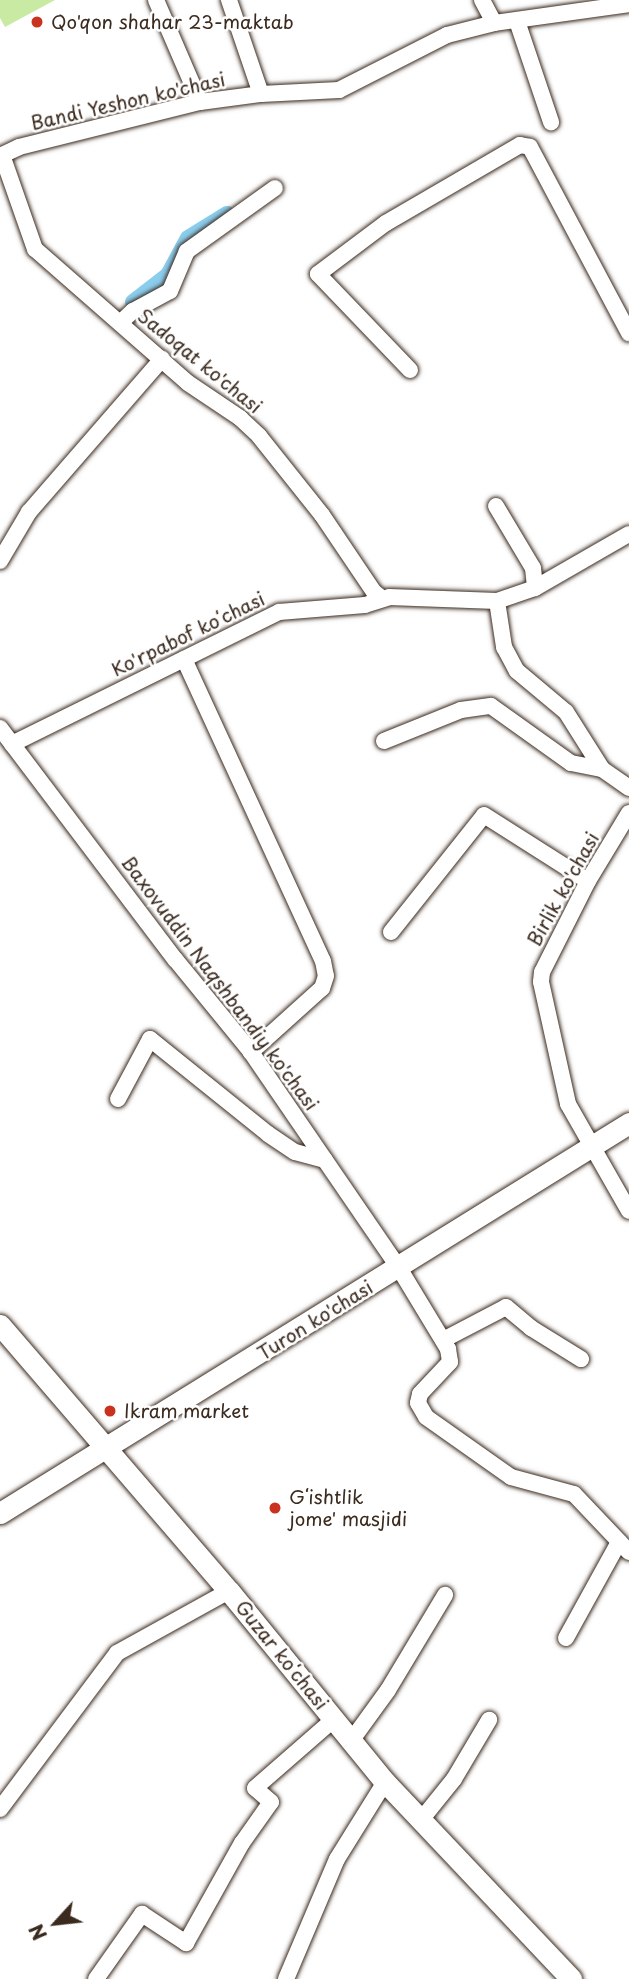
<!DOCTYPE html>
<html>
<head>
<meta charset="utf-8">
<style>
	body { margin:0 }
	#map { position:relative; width:629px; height:1979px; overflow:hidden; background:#fff; font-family:"Playpen Sans",sans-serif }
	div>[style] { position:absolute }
	.green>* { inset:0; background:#c9eaa3 }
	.canal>* { height:16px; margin:-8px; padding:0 8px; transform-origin:8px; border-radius:8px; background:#8bcded }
	.roads { filter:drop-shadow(0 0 2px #3b2a1e) drop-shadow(0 0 2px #3b2a1e) }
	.minor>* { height:16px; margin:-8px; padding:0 8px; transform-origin:8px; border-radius:8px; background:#fff }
	.secondary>* { height:21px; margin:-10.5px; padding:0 10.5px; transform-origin:10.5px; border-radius:10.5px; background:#fff }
	.dots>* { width:19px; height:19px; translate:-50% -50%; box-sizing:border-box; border:4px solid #fff; border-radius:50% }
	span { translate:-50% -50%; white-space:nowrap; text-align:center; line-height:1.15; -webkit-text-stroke:5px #fff; paint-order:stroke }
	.poi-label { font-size:19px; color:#3b2a1e }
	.left { translate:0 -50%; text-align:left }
	.street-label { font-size:19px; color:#3b2a1e }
	.north { position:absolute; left:21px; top:1888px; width:70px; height:70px; -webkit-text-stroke:5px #fff; paint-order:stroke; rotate:243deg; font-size:19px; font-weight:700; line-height:28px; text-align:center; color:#3b2a1e }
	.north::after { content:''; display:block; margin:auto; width:24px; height:32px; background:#3b2a1e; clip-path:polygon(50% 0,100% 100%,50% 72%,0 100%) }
</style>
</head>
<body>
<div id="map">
	<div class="green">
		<div style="clip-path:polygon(0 0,55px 0,5px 27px,0 18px)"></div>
	</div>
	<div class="canal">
		<div style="left:133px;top:302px;width:44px;rotate:-37.6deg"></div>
		<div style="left:168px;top:275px;width:42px;rotate:-61.6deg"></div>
		<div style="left:188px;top:238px;width:46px;rotate:-31.6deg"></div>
	</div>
	<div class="roads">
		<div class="minor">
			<div style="left:156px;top:0;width:111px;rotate:66.7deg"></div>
			<div style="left:229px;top:0;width:99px;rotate:71.2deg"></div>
			<div style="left:482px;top:0;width:26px;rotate:62deg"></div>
			<div style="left:517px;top:21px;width:107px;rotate:71.4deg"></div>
			<div style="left:2px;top:155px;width:100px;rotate:70.7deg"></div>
			<div style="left:35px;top:249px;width:203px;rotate:41.2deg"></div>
			<div style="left:188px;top:383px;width:63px;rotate:33.9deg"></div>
			<div style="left:240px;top:418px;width:26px;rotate:43deg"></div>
			<div style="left:259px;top:436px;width:101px;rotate:51.4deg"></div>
			<div style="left:322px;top:515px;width:93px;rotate:56deg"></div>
			<div style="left:374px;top:592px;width:11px;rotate:38deg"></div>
			<div style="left:0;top:156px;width:21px;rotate:-25deg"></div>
			<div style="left:19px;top:147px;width:187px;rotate:-14deg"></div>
			<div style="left:200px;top:102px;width:62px;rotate:-7.5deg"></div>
			<div style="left:261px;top:94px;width:78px;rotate:-2.9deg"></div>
			<div style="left:339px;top:90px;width:121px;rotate:-27deg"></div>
			<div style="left:447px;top:35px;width:49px;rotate:-14.3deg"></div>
			<div style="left:494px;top:23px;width:136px;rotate:-8deg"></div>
			<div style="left:120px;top:323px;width:18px;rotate:-43deg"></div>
			<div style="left:133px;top:311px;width:42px;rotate:-28.4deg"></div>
			<div style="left:170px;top:291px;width:43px;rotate:-67deg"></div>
			<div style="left:187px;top:251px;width:108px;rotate:-35.6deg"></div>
			<div style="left:410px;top:370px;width:133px;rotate:-133.8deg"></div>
			<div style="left:318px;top:274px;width:85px;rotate:-36.9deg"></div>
			<div style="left:386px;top:223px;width:155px;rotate:-30.2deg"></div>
			<div style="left:520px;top:145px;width:10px;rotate:11deg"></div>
			<div style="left:530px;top:147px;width:211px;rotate:62deg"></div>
			<div style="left:496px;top:506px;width:72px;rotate:59.2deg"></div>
			<div style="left:533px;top:568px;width:20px;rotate:84deg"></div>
			<div style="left:0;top:561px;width:57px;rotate:-59.4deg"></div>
			<div style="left:29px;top:512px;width:203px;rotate:-49deg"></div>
			<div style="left:497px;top:601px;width:47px;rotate:81.3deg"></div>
			<div style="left:504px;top:647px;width:27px;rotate:62deg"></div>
			<div style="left:517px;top:671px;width:64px;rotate:39.9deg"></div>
			<div style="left:566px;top:712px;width:67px;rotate:57.7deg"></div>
			<div style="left:602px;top:769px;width:33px;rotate:35deg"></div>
			<div style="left:184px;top:659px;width:332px;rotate:65.3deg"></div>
			<div style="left:323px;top:961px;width:15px;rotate:79deg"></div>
			<div style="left:326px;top:976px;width:13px;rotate:108deg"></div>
			<div style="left:322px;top:988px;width:96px;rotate:138deg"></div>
			<div style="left:0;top:728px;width:290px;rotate:52.9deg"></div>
			<div style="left:175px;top:959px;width:120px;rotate:50.7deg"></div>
			<div style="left:251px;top:1052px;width:262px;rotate:55.6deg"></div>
			<div style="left:399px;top:1268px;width:95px;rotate:58.8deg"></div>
			<div style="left:448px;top:1349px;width:13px;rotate:81deg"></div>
			<div style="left:450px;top:1362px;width:44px;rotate:133.2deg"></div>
			<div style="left:420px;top:1394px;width:9px;rotate:103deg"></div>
			<div style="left:418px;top:1403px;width:16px;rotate:60deg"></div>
			<div style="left:426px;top:1417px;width:104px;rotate:35.2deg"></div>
			<div style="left:511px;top:1477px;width:65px;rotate:15.1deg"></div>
			<div style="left:574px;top:1494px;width:80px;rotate:46.5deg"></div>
			<div style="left:384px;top:741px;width:83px;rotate:-21.9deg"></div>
			<div style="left:461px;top:710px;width:30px;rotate:-8deg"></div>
			<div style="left:491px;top:706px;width:98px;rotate:35.5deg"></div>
			<div style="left:571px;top:763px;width:32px;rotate:11deg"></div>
			<div style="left:12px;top:744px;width:298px;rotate:-26.3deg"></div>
			<div style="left:279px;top:612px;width:86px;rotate:-4.7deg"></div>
			<div style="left:365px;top:605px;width:25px;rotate:-18deg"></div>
			<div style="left:389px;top:597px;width:108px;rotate:2.1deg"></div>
			<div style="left:497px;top:601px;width:40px;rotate:-18.9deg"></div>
			<div style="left:535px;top:588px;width:108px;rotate:-29.9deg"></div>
			<div style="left:629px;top:813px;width:79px;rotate:121.1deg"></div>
			<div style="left:588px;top:881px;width:102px;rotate:116.8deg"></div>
			<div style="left:542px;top:972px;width:10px;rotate:96deg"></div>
			<div style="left:541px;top:982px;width:125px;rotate:77.5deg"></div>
			<div style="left:568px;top:1104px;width:123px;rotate:60.3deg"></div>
			<div style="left:391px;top:932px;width:149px;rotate:-51.5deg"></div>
			<div style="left:484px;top:815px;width:123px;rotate:32.4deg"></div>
			<div style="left:118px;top:1099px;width:68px;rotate:-61.9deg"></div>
			<div style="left:150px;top:1039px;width:151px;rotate:38.8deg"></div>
			<div style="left:268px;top:1134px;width:32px;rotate:34deg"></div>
			<div style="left:295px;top:1152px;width:31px;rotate:15deg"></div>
			<div style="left:443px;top:1340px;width:71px;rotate:-27.6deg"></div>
			<div style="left:506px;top:1307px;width:33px;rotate:40deg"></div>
			<div style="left:531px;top:1328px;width:59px;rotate:31.8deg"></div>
			<div style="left:566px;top:1638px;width:110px;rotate:-61.1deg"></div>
			<div style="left:351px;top:1741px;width:63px;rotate:-54deg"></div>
			<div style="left:388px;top:1690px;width:111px;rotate:-59deg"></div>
			<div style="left:0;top:1809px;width:195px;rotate:-53.1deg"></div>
			<div style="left:117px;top:1653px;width:128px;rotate:-29deg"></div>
			<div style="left:421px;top:1820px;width:53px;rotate:-51.2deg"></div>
			<div style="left:454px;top:1779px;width:69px;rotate:-59.3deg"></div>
			<div style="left:96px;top:1979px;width:80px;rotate:-54.7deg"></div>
			<div style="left:142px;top:1914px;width:53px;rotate:33.4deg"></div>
			<div style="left:186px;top:1943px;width:115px;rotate:-60.8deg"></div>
			<div style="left:242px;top:1843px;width:50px;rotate:-54.7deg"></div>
			<div style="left:271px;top:1802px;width:21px;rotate:-139deg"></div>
			<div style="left:255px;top:1788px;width:105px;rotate:-41.1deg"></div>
			<div style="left:286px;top:1979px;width:130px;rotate:-67deg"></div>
			<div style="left:337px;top:1859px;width:91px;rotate:-58.1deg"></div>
		</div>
		<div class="secondary">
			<div style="left:0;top:1325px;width:351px;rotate:49.3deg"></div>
			<div style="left:229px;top:1591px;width:247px;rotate:50.8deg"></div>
			<div style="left:385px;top:1782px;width:271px;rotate:46.6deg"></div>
			<div style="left:0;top:1513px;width:740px;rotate:-31.8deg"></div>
		</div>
	</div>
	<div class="dots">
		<div style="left:37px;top:22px;background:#c8321e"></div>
		<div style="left:110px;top:1411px;background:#c8321e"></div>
		<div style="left:275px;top:1508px;background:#c8321e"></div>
	</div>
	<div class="poi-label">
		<span class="left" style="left:51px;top:22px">Qo'qon shahar 23-maktab</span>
		<span class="left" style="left:124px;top:1411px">Ikram market</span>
		<span class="left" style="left:289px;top:1508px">Gʻishtlik<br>jome' masjidi</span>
	</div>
	<div class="street-label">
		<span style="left:128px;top:101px;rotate:-13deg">Bandi Yeshon ko'chasi</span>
		<span style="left:200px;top:361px;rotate:39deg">Sadoqat ko'chasi</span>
		<span style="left:188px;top:634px;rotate:-26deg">Ko'rpabof koʻchasi</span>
		<span style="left:563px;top:889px;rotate:-61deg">Birlik ko'chasi</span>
		<span style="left:220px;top:983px;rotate:53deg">Baxovuddin Naqshbandiy ko'chasi</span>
		<span style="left:315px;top:1320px;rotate:-32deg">Turon ko'chasi</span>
		<span style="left:282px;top:1655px;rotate:51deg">Guzar koʻchasi</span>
	</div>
	<div class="north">N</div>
</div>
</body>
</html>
